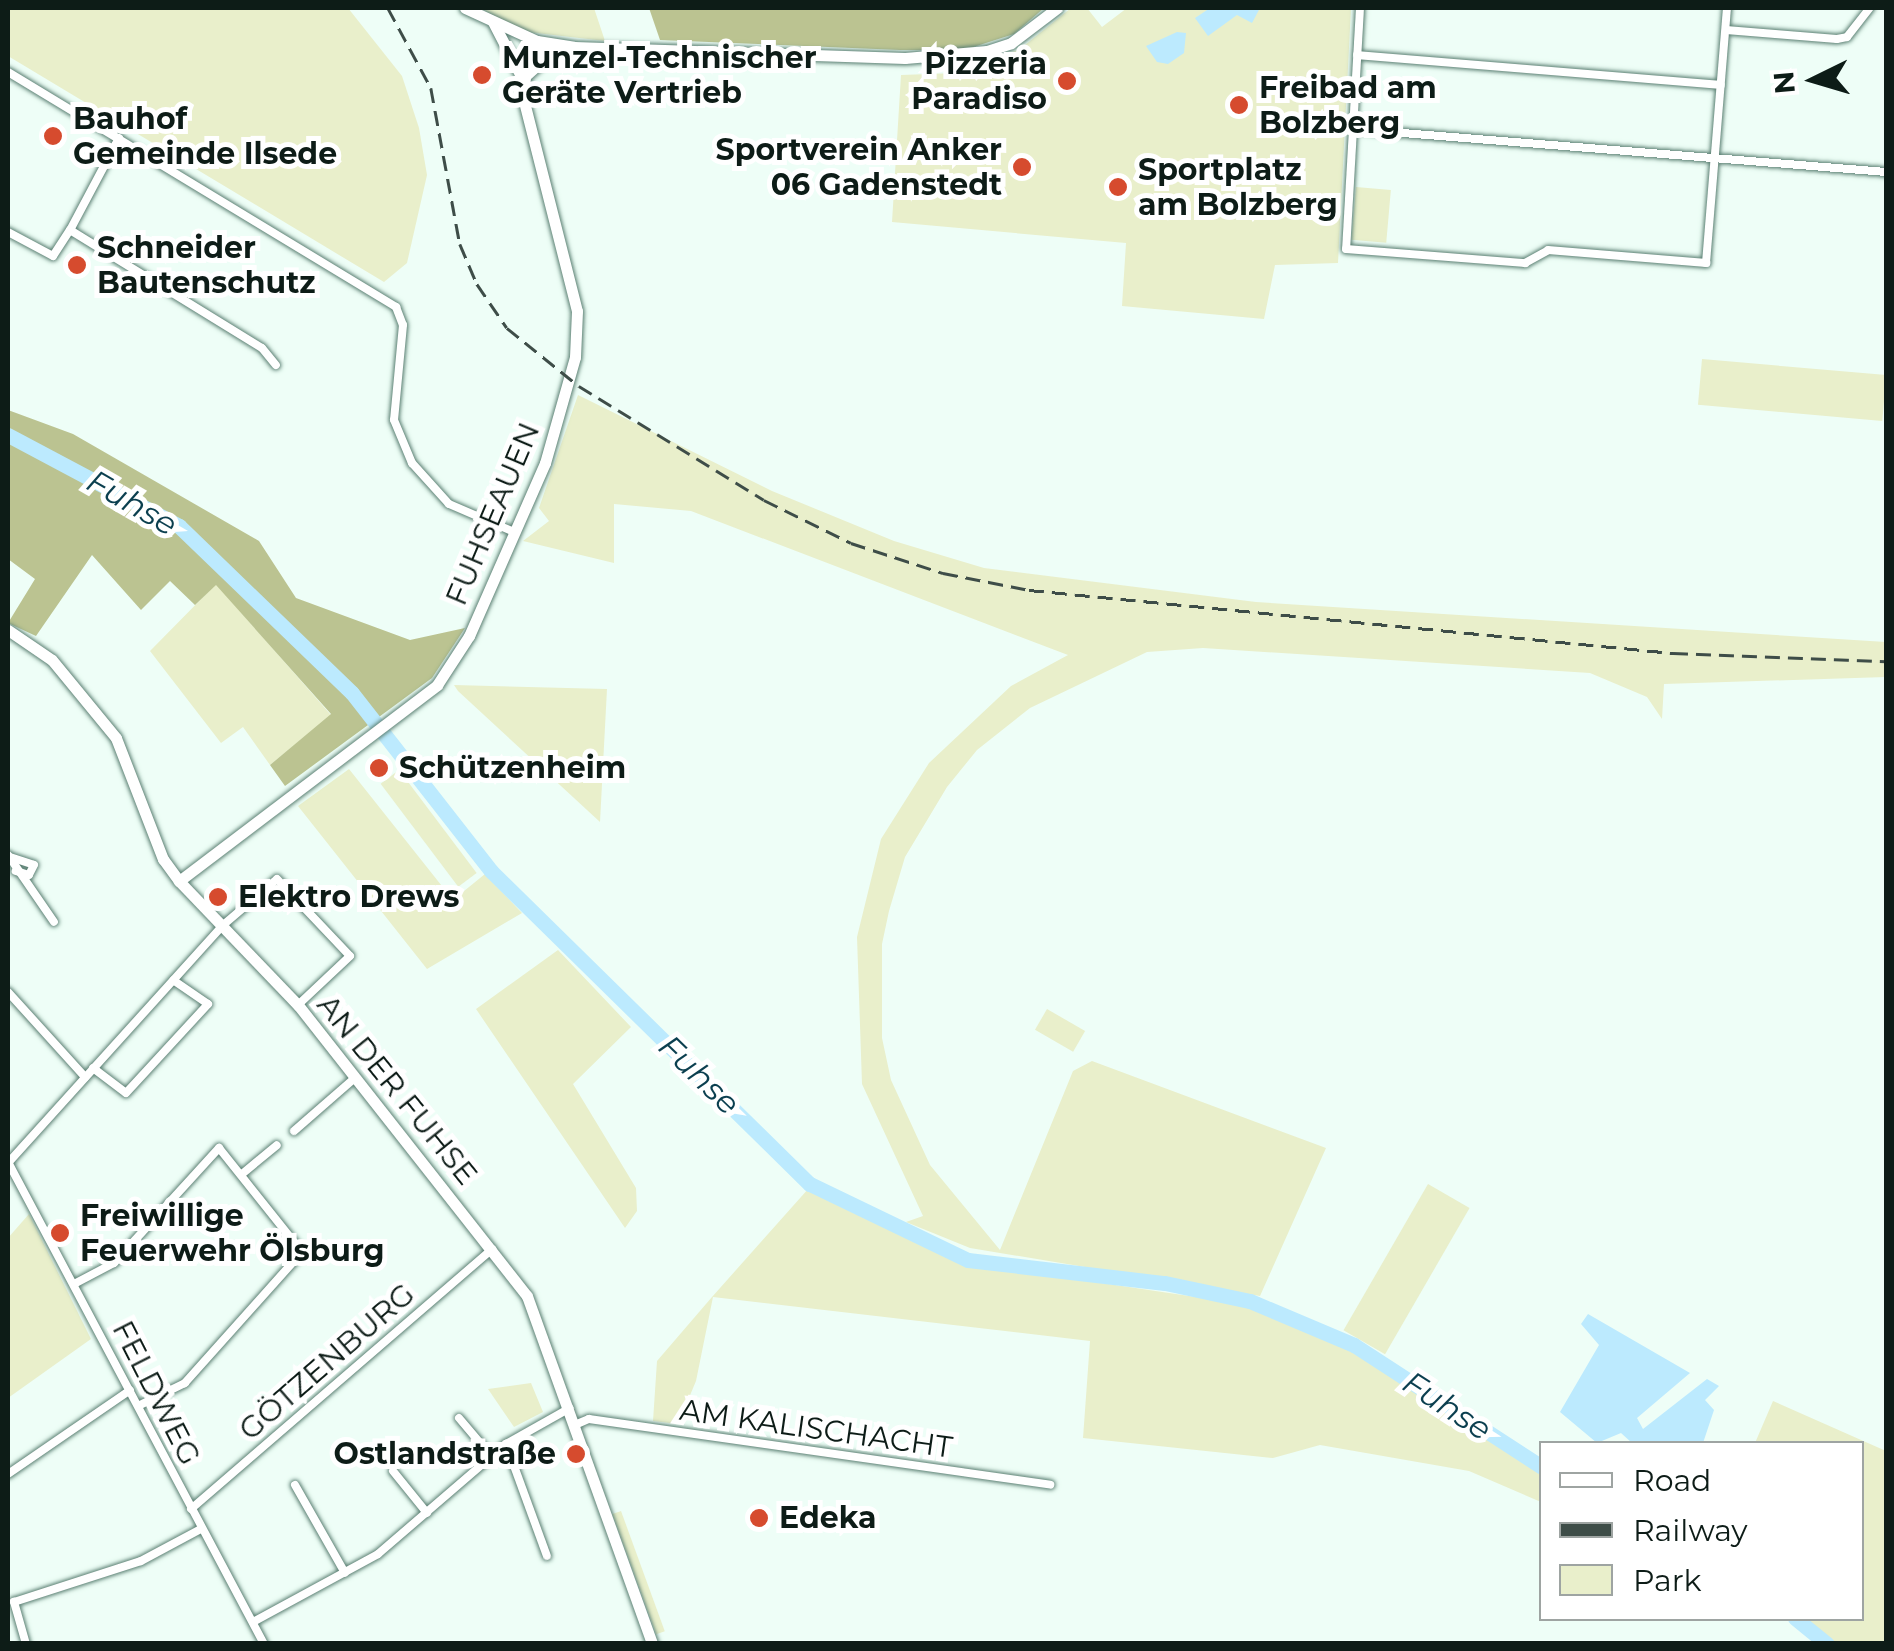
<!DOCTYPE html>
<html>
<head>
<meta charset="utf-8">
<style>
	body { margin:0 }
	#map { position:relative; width:1894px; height:1651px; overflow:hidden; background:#eefef7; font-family:Montserrat,sans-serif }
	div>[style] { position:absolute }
	.green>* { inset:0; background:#e9efcb; transform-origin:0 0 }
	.forest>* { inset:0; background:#bbc391 }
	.water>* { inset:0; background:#bceafe }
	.river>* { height:15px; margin:-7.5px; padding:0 7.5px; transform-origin:7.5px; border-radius:7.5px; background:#bceafe }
	.roads { filter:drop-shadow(0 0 2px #5b8073) drop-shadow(0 0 2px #5b8073) }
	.street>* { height:8px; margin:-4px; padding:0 4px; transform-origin:4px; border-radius:4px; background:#fff }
	.secondary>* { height:11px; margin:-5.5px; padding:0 5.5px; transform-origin:5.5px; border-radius:5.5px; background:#fff }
	.rail>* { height:2.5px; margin-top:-1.25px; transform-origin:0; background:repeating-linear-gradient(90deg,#3e4d48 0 15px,transparent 0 23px) }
	.dots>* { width:28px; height:28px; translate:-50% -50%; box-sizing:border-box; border:5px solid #fff; border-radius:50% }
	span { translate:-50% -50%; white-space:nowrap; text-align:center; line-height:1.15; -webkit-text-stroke:10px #fff; paint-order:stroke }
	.poi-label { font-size:30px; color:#0d1c17; font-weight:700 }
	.left { translate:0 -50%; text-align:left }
	.right { translate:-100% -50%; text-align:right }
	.street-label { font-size:30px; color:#0d1c17 }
	.water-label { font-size:32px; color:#0b3f4f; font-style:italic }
	.frame { position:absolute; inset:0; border:10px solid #0d1c17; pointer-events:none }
	.legend { position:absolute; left:1539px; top:1441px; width:325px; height:180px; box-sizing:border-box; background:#fff; border:2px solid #9ea4a2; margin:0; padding:12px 18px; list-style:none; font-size:30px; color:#0d1c17 }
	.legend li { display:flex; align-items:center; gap:20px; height:50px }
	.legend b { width:50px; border:2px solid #9ea4a2 }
	.north { position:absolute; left:1764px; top:30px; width:100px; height:100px; -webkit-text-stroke:8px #fff; paint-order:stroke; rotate:265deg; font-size:28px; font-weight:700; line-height:40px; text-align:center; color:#0d1c17 }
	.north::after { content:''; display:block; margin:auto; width:35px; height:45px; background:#0d1c17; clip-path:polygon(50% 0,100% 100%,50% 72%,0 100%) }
</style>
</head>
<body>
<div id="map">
	<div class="green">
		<div style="clip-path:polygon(8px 8px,348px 8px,402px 76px,419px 128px,427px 175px,407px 263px,384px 282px,8px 56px)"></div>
		<div style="clip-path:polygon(481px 8px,594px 8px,605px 41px,519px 31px)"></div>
		<div style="clip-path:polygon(1071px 8px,1087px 8px,1102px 27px,1127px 8px,1351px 8px,1338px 263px,1275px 265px,1264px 319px,1122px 306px,1126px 243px,892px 222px,901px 75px,957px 73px,1020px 49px)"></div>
		<div style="left:1356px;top:187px;width:35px;height:53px;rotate:5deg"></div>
		<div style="left:1702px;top:359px;width:185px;height:46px;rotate:5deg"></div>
		<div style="clip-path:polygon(578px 395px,772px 491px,894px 541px,984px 568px,1256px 602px,1886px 642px,1886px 677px,1664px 684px,1662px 719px,1647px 697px,1590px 673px,1203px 648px,1147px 652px,1030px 708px,977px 750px,947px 787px,905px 857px,889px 911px,882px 944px,882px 1038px,891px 1080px,930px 1165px,1000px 1250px,1073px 1071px,1092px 1061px,1326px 1148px,1260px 1296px,970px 1248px,906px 1222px,923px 1216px,862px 1084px,857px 937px,881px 839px,929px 763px,1011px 686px,1068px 655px,691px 511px,614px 504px,614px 563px,523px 541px,549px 521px,539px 508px)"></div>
		<div style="clip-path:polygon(216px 584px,331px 715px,270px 765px,243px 727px,221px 743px,150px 651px)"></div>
		<div style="clip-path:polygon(454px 685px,607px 689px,600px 822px,458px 691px)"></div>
		<div style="clip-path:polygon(349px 769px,453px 900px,485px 874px,522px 913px,427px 969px,298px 806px)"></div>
		<div style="left:399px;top:770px;width:129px;height:23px;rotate:53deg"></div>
		<div style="clip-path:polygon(558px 950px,631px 1027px,573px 1084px,636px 1188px,637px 1211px,625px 1228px,476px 1009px)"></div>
		<div style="left:1047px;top:1009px;width:44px;height:24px;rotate:30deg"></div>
		<div style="left:1428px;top:1184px;width:48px;height:169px;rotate:30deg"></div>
		<div style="clip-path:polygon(809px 1188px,967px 1263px,1243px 1304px,1357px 1351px,1541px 1475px,1541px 1502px,1469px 1471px,1320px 1445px,1273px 1458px,1083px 1438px,1090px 1341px,713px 1297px,696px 1381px,678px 1424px,653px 1421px,657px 1361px,712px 1297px)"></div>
		<div style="clip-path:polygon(29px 1214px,91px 1339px,8px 1398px,8px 1238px)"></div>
		<div style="clip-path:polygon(531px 1383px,543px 1412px,514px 1427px,488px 1389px)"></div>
		<div style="clip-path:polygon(1773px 1401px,1886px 1451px,1886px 1643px,1833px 1643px,1797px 1619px,1862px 1618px,1862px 1444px,1755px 1443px)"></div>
		<div style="left:621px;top:1511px;width:128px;height:9px;rotate:70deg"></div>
	</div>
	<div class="forest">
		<div style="clip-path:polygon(649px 8px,1044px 8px,1014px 34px,964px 50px,900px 50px,660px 40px)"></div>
		<div style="clip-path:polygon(8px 410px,73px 434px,259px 541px,296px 598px,410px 640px,465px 628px,432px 678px,285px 786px,270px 765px,331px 714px,216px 585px,195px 605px,170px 581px,141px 610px,92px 555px,36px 636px,8px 623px,35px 579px,8px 559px)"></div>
	</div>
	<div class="water">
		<div style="clip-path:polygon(1210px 8px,1260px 8px,1252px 23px,1237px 15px,1208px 36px,1195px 18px)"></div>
		<div style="clip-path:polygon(1177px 32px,1186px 33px,1184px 53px,1168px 64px,1157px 62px,1146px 46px)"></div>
		<div style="clip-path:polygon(1588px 1314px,1690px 1373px,1637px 1418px,1643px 1429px,1707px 1379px,1719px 1386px,1705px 1400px,1714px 1410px,1703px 1443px,1632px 1443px,1621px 1433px,1597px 1443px,1560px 1412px,1599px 1345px,1581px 1324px)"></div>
	</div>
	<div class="river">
		<div style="left:8px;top:435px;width:194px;rotate:28deg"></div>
		<div style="left:179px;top:526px;width:240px;rotate:44deg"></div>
		<div style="left:352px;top:693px;width:226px;rotate:52deg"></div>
		<div style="left:491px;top:871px;width:447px;rotate:44.5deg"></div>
		<div style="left:810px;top:1184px;width:175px;rotate:25.7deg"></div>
		<div style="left:968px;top:1260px;width:198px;rotate:6.7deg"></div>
		<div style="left:1165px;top:1283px;width:87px;rotate:12deg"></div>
		<div style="left:1250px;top:1301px;width:113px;rotate:22.9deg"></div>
		<div style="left:1354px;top:1345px;width:224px;rotate:33deg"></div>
		<div style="left:1795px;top:1618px;width:41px;rotate:39.1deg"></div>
	</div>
	<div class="roads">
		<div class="street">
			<div style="left:1360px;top:8px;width:241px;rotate:93.3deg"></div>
			<div style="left:1346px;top:249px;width:180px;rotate:4.5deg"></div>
			<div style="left:1525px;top:263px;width:26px;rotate:-29deg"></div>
			<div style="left:1548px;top:250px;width:159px;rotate:4.7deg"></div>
			<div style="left:1706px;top:263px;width:256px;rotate:-85.3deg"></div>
			<div style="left:1726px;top:30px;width:111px;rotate:4.6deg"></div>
			<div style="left:1837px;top:39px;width:10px;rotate:-11deg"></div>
			<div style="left:1847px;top:37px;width:37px;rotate:-52deg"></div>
			<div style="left:1357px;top:55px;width:365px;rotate:4.7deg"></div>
			<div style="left:8px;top:72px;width:454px;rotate:31.2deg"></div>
			<div style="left:396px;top:307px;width:19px;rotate:69deg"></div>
			<div style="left:403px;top:325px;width:95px;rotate:95.4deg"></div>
			<div style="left:394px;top:420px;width:47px;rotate:67.3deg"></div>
			<div style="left:412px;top:463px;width:55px;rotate:47.9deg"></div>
			<div style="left:449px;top:504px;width:71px;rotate:23.3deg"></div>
			<div style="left:1353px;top:129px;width:535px;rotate:4.61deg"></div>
			<div style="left:119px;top:138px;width:104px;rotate:118deg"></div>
			<div style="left:70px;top:230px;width:225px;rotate:31.6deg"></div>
			<div style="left:262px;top:348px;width:22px;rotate:51deg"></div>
			<div style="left:8px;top:232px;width:51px;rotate:28.1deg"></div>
			<div style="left:53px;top:256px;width:31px;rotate:-57deg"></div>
			<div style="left:8px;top:855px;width:81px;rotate:55.5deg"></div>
			<div style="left:10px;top:857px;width:25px;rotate:18deg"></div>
			<div style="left:34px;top:865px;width:11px;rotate:117deg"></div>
			<div style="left:29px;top:875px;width:14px;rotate:-163deg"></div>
			<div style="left:8px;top:992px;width:115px;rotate:47.8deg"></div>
			<div style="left:93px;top:1068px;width:41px;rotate:37.1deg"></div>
			<div style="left:126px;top:1093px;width:121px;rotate:-47.3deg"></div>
			<div style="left:208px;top:1004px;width:42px;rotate:-145.6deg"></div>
			<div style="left:294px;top:1131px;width:82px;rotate:-41.1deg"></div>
			<div style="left:8px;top:1162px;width:546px;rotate:62.03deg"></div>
			<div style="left:8px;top:1163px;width:319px;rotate:-47.9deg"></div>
			<div style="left:222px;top:926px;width:72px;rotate:-40.5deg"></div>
			<div style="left:277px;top:879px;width:106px;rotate:46.5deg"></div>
			<div style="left:350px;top:956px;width:71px;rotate:136.7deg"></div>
			<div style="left:242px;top:1174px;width:45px;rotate:-39.6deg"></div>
			<div style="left:74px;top:1284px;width:45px;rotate:-27.7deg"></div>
			<div style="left:114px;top:1263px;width:156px;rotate:-47.6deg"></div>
			<div style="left:219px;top:1148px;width:133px;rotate:51.4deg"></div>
			<div style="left:302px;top:1252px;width:176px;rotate:131.8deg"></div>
			<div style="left:185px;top:1383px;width:52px;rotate:153.9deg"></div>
			<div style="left:459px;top:1418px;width:51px;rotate:49.8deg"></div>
			<div style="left:577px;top:1424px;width:13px;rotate:-23deg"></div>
			<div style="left:589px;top:1419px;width:466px;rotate:8.1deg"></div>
			<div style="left:506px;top:1444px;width:119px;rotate:69.9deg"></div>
			<div style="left:393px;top:1471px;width:54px;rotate:51deg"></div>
			<div style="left:8px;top:1474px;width:148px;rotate:-34.5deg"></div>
			<div style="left:295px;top:1485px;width:101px;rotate:60.4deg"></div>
			<div style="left:191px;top:1509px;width:398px;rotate:-40.8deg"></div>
			<div style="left:253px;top:1622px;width:142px;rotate:-28.5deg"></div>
			<div style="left:378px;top:1554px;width:169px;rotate:-40.7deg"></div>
			<div style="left:506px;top:1444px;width:73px;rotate:-29.4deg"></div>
			<div style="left:26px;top:1644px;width:44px;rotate:-105.9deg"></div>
			<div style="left:14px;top:1602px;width:133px;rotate:-17.9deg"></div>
			<div style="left:141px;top:1561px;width:68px;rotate:-28.1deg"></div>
		</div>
		<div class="secondary">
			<div style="left:465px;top:8px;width:79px;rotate:24.6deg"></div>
			<div style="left:537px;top:41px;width:37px;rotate:9deg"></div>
			<div style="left:574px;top:47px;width:331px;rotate:1.9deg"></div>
			<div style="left:905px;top:58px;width:82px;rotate:-4.9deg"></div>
			<div style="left:987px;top:51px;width:25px;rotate:-18deg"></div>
			<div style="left:1011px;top:43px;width:58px;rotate:-37.3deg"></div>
			<div style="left:493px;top:22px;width:61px;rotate:62.6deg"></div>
			<div style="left:523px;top:78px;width:31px;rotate:-42deg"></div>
			<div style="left:546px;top:57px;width:26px;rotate:-21deg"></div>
			<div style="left:8px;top:630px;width:53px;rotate:34.3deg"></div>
			<div style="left:52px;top:660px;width:101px;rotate:50.6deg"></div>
			<div style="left:116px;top:738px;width:130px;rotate:68.8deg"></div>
			<div style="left:163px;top:859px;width:27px;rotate:54deg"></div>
			<div style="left:179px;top:881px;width:172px;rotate:46.2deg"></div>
			<div style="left:298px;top:1005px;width:370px;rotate:51.8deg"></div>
			<div style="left:527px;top:1296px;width:370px;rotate:70.2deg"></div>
			<div style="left:179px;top:881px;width:324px;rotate:-37.2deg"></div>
			<div style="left:437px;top:685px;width:59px;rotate:-56.9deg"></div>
			<div style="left:469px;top:636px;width:189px;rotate:-66.3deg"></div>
			<div style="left:545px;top:463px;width:110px;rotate:-74.2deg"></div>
			<div style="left:575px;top:357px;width:46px;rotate:-87.5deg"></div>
			<div style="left:577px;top:311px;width:221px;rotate:-104.2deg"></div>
			<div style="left:523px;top:97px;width:59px;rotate:-84.2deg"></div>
		</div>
	</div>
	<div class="rail">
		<div style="left:388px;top:8px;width:91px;rotate:61.7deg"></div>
		<div style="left:431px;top:88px;width:159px;rotate:79.5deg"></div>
		<div style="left:460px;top:244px;width:43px;rotate:67deg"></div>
		<div style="left:477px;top:284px;width:53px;rotate:55.7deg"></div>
		<div style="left:507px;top:328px;width:92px;rotate:38.9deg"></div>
		<div style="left:579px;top:386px;width:217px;rotate:31.6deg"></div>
		<div style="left:764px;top:500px;width:97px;rotate:26.3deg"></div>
		<div style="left:851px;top:543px;width:97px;rotate:18.1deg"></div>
		<div style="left:943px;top:573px;width:88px;rotate:11.2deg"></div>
		<div style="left:1029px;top:590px;width:647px;rotate:5.59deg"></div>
		<div style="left:1673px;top:653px;width:213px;rotate:2.2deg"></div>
	</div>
	<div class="dots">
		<div style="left:482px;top:75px;background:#d64b2e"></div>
		<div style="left:1067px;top:81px;background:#d64b2e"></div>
		<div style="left:1239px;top:105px;background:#d64b2e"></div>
		<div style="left:53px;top:136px;background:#d64b2e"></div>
		<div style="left:1022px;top:167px;background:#d64b2e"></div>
		<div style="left:1118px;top:187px;background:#d64b2e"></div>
		<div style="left:77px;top:265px;background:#d64b2e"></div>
		<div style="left:379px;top:768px;background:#d64b2e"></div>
		<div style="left:218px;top:897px;background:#d64b2e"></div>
		<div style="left:60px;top:1233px;background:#d64b2e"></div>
		<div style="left:576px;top:1454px;background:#d64b2e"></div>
		<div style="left:759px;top:1518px;background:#d64b2e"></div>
	</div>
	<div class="poi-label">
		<span class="left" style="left:502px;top:75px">Munzel-Technischer<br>Geräte Vertrieb</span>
		<span class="right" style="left:1047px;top:81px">Pizzeria<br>Paradiso</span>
		<span class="left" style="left:1259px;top:105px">Freibad am<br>Bolzberg</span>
		<span class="left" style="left:73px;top:136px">Bauhof<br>Gemeinde Ilsede</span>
		<span class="right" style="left:1002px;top:167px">Sportverein Anker<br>06 Gadenstedt</span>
		<span class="left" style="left:1138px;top:187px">Sportplatz<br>am Bolzberg</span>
		<span class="left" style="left:97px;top:265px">Schneider<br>Bautenschutz</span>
		<span class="left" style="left:399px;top:768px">Schützenheim</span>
		<span class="left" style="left:238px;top:897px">Elektro Drews</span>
		<span class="left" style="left:80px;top:1233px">Freiwillige<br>Feuerwehr Ölsburg</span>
		<span class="right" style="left:556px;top:1454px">Ostlandstraße</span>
		<span class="left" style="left:779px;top:1518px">Edeka</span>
	</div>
	<div class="street-label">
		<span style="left:493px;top:514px;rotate:-67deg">FUHSEAUEN</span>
		<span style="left:397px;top:1090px;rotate:51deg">AN DER FUHSE</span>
		<span style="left:327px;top:1362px;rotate:-41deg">GÖTZENBURG</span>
		<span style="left:156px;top:1393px;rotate:63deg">FELDWEG</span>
		<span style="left:816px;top:1429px;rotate:8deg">AM KALISCHACHT</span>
	</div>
	<div class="water-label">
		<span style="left:132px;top:503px;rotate:30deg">Fuhse</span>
		<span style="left:699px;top:1075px;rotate:44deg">Fuhse</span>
		<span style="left:1447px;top:1406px;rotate:33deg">Fuhse</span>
	</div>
	<div class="frame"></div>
	<ul class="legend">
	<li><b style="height:12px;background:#fff"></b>Road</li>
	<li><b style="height:12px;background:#3e4d48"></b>Railway</li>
	<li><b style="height:28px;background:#e9efcb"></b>Park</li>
	</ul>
	<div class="north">N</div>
</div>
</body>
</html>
